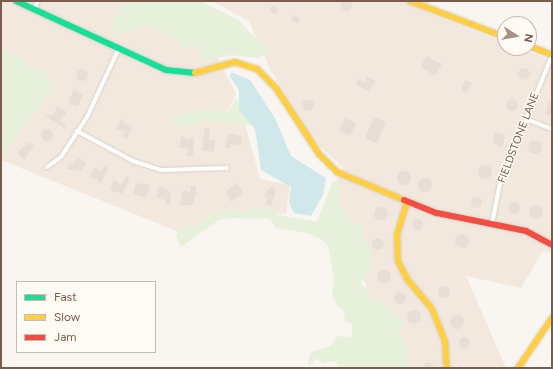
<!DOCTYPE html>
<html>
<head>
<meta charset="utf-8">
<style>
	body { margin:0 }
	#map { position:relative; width:553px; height:369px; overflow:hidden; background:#f9f5f0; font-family:Figtree,sans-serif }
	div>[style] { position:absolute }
	.residential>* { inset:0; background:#f2e8de }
	.green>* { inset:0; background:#e7f0db }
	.water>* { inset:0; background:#d0e8ea }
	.building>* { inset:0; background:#e6ded7; transform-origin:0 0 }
	.round { border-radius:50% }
	.roads { filter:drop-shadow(0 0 1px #d7d1cb) drop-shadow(0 0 1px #d7d1cb) }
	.street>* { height:4px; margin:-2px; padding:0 2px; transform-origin:2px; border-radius:2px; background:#fefefd }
	.fast>* { height:6px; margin:-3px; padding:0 3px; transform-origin:3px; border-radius:3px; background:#16e098 }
	.slow>* { height:6px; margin:-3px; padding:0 3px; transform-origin:3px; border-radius:3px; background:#ffcf43 }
	.jam>* { height:6px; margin:-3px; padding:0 3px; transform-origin:3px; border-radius:3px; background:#f24e42 }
	span { translate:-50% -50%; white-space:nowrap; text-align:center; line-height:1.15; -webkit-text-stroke:3px #fffaf3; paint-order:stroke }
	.street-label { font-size:11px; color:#7a5c4d }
	.frame { position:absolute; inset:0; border:2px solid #7a5c4d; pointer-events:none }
	.legend { position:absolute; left:16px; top:281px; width:140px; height:72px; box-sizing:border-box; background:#fffaf3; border:1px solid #cabbb1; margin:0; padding:5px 7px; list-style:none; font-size:12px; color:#7a5c4d }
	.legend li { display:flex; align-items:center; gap:8px; height:20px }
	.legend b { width:20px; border:1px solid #cabbb1 }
	.north { position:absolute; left:497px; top:16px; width:40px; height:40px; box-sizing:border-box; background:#fffaf3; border:1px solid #cabbb1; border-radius:50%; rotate:101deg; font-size:11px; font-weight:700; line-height:16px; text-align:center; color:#7a5c4d }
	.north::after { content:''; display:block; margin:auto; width:14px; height:18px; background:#a69286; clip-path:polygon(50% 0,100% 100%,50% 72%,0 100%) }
</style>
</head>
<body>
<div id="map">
	<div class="residential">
		<div style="clip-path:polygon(1px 1px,137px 1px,212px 45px,236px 94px,225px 115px,245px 124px,260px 179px,290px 185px,286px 214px,220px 209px,184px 234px,1px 160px,23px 59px,1px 49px)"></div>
		<div style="clip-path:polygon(212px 1px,430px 1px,426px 12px,505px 43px,505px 48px,519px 48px,552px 61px,552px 253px,542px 252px,521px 288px,466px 276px,506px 368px,406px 368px,405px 342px,372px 304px,336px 197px,336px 182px,344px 168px,315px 142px,271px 71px,249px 21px)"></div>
	</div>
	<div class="green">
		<div style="clip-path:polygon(123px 1px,201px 1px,238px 20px,270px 52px,259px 58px,231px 55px,207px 60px,200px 57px,202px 51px,192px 44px,186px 48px,150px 25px,115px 36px,109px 32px)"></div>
		<div style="clip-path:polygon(1px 49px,23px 59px,29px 67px,48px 73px,51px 91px,1px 158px)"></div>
		<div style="clip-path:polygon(236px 98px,254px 126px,204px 120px,182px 127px,169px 118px,195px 109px,228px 111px)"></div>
		<div style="clip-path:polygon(333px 181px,339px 182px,339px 202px,350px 220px,363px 226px,363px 240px,368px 243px,372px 255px,373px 264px,361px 283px,375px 300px,384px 303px,403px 320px,403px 329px,399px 332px,408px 350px,410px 368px,344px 368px,338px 367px,336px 361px,323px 363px,317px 358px,310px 366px,308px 364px,311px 352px,330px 346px,338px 336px,352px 337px,352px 324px,345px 321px,344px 310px,337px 306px,332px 292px,334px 279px,328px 246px,321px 239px,308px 233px,276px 228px,270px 219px,233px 218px,219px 220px,181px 247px,176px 236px,178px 229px,179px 232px,191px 224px,194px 227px,220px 209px,245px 211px,261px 206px,264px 211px,272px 209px,278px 215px,317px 222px)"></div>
	</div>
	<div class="water">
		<div style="clip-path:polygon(231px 72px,250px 80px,275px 118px,291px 156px,326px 178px,323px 195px,311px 216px,294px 213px,289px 203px,291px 187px,261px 170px,255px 129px,239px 109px,239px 90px,230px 77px)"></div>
	</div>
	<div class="building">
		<div class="round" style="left:340.5px;top:-0.5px;width:11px;height:11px"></div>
		<div style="clip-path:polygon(272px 6px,278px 8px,276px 14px,269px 12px)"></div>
		<div style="clip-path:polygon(294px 15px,300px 18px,298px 24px,291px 21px)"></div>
		<div style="clip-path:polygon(426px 56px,442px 64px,435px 76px,421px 67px)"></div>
		<div class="round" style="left:518px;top:68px;width:12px;height:12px"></div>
		<div class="round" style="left:76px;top:69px;width:12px;height:12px"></div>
		<div style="clip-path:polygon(367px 77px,376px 81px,368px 91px,356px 85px,358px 79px,364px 82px)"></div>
		<div style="clip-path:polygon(465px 80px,472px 83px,467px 93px,461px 90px)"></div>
		<div style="clip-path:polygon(73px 89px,83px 95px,78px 106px,70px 105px,68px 98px,72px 96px)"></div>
		<div class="round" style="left:302px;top:99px;width:12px;height:12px"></div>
		<div class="round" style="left:506px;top:99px;width:12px;height:12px"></div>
		<div style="clip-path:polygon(549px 102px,552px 103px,552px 116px,545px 114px)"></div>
		<div style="clip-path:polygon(57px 106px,67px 113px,60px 121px,66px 125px,64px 128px,45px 115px,54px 115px)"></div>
		<div style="left:374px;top:117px;width:13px;height:23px;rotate:23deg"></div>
		<div style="left:345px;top:118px;width:12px;height:14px;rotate:24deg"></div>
		<div style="clip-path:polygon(121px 119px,131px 128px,127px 139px,122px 137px,125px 132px,116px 130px)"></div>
		<div style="clip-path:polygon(205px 128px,210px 129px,208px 141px,215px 140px,214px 152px,202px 150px)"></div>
		<div class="round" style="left:41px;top:129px;width:12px;height:12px"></div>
		<div style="clip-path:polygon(494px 132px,505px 135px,502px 148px,493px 143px)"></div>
		<div style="clip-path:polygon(229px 133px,242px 136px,241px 146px,230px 144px,230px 148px,225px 148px)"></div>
		<div style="clip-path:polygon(181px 136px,189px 140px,194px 137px,193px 156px,187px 156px,188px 148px,180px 148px)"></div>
		<div class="round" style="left:528px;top:140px;width:14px;height:14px"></div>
		<div style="clip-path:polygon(29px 142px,34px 146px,24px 160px,18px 152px)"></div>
		<div style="clip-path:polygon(78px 158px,86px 162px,82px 171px,67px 169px,70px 162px,73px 164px)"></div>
		<div class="round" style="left:478px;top:165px;width:14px;height:14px"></div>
		<div style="clip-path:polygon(104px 166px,108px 168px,101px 184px,97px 179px,89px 178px,94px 168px,101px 171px)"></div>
		<div class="round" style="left:397px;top:171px;width:14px;height:14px"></div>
		<div style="clip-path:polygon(127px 176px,130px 178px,122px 194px,110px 190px,114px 180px,121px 185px)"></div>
		<div class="round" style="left:418px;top:178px;width:14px;height:14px"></div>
		<div style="clip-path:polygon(136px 183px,150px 185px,146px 197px,133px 194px)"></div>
		<div style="clip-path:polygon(237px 183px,243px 193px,231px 202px,226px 191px)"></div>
		<div style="clip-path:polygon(159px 186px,171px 192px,170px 205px,165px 204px,166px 200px,157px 198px)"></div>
		<div style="clip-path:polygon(191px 186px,196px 187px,196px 194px,192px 205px,180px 205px,183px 190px,190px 192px)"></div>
		<div style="clip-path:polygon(271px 186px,276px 190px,271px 206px,265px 204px,268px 197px,264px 196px)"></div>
		<div class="round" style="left:470.5px;top:196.5px;width:11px;height:11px"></div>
		<div class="round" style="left:508px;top:202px;width:12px;height:12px"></div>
		<div class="round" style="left:529px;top:205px;width:14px;height:14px"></div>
		<div class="round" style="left:374px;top:207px;width:14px;height:14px"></div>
		<div class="round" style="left:411.5px;top:218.5px;width:11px;height:11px"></div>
		<div class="round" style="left:455px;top:234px;width:14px;height:14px"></div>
		<div class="round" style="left:372px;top:238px;width:12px;height:12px"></div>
		<div class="round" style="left:377px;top:270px;width:14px;height:14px"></div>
		<div class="round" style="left:438px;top:286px;width:12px;height:12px"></div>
		<div class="round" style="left:394px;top:292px;width:12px;height:12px"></div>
		<div class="round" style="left:407px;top:310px;width:14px;height:14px"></div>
		<div class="round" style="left:450px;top:315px;width:14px;height:14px"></div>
		<div class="round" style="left:458.5px;top:336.5px;width:11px;height:11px"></div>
		<div class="round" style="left:423.5px;top:361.5px;width:9px;height:9px"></div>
	</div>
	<div class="roads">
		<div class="street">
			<div style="left:34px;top:9px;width:9px;rotate:-63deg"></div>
			<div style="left:526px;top:119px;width:28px;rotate:21deg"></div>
			<div style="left:77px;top:131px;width:64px;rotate:28.2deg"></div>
			<div style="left:133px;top:161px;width:29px;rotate:18deg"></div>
			<div style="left:161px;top:170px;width:66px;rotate:-1.7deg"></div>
			<div style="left:47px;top:167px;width:17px;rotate:-36deg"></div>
			<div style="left:61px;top:157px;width:48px;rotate:-57deg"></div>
			<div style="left:87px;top:117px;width:76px;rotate:-65.1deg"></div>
			<div style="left:492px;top:224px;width:38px;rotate:-79deg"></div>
			<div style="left:499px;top:187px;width:142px;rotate:-68.1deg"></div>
		</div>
		<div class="fast">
			<div style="left:16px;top:1px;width:165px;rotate:24.7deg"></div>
			<div style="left:166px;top:70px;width:29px;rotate:6deg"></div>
		</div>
		<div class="slow">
			<div style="left:410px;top:1px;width:102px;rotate:20.8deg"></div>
			<div style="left:529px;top:46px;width:25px;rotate:21deg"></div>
			<div style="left:195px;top:73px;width:41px;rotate:-15.4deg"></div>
			<div style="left:235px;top:62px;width:23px;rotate:18deg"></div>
			<div style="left:257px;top:69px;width:27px;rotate:45deg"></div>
			<div style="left:276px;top:88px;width:79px;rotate:56.9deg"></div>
			<div style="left:319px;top:154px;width:25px;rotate:45deg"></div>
			<div style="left:337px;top:172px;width:73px;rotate:22.7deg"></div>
			<div style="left:407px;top:202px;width:34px;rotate:107deg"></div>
			<div style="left:397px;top:234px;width:27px;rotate:88deg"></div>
			<div style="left:398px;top:261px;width:20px;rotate:63deg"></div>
			<div style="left:407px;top:279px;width:39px;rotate:50deg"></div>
			<div style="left:432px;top:309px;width:35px;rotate:68deg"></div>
			<div style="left:445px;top:342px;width:26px;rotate:86deg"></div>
			<div style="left:518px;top:368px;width:60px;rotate:-55.8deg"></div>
		</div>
		<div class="jam">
			<div style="left:404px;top:200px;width:35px;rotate:22deg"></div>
			<div style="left:437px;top:213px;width:91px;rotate:11.4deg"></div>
			<div style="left:526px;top:231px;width:30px;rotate:28deg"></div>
		</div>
	</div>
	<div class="street-label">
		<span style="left:519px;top:138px;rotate:-69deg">FIELDSTONE LANE</span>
	</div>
	<div class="frame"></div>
	<ul class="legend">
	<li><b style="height:5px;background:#16e098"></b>Fast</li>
	<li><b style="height:5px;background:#ffcf43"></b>Slow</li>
	<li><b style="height:5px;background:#f24e42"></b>Jam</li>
	</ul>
	<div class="north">N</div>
</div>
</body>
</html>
